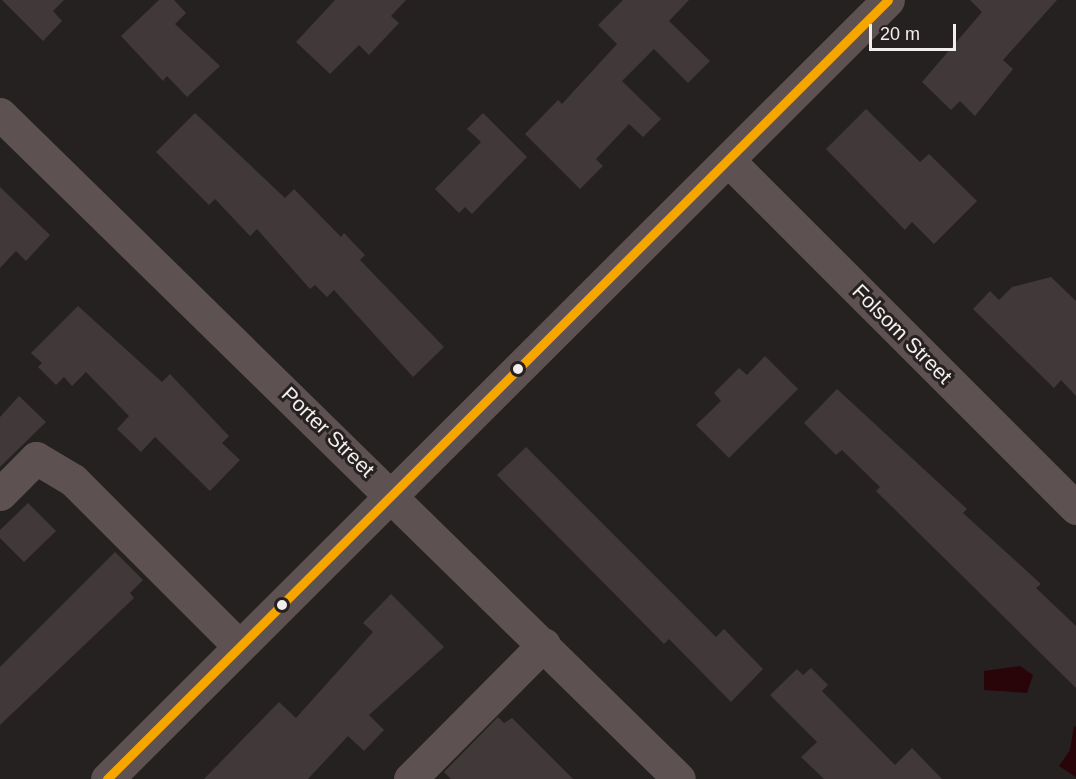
<!DOCTYPE html>
<html>
<head>
<meta charset="utf-8">
<style>
	body { margin:0 }
	#map { position:relative; width:1076px; height:779px; overflow:hidden; background:#252121; font-family:Arial,sans-serif }
	div>[style] { position:absolute }
	.water>* { inset:0; background:#290509 }
	.building>* { inset:0; background:#413839 }
	.minor>* { height:33px; margin:-16.5px; padding:0 16.5px; transform-origin:16.5px; border-radius:16.5px; background:#5e5151 }
	.bus-1>* { height:9px; margin:-4.5px; padding:0 4.5px; transform-origin:4.5px; border-radius:4.5px; background:#f7a600 }
	.dots>* { width:16px; height:16px; translate:-50% -50%; box-sizing:border-box; border:3px solid #262020; border-radius:50% }
	span { translate:-50% -50%; white-space:nowrap; text-align:center; line-height:1.15; -webkit-text-stroke:6px #262020; paint-order:stroke }
	.street-label { font-size:21px; color:#f3eeee }
	.scale { position:absolute; left:869px; top:24px; width:87px; height:27px; box-sizing:border-box; border:3px solid #f3eeee; border-top:0; padding-left:8px; font-size:18px; line-height:21px; white-space:nowrap; color:#f3eeee; -webkit-text-stroke:4px #262020; paint-order:stroke }
</style>
</head>
<body>
<div id="map">
	<div class="water">
		<div style="clip-path:polygon(1020px 666px,1033px 675px,1027px 693px,984px 690px,984px 671px)"></div>
		<div style="clip-path:polygon(1074px 726px,1076px 727px,1076px 777px,1059px 766px,1070px 750px)"></div>
	</div>
	<div class="building">
		<div style="clip-path:polygon(2px 0,64px 0,53px 11px,62px 21px,43px 41px)"></div>
		<div style="clip-path:polygon(159px 0,174px 0,186px 13px,175px 24px,220px 66px,187px 97px,167px 76px,163px 81px,121px 36px)"></div>
		<div style="clip-path:polygon(335px 0,406px 0,391px 16px,399px 23px,369px 55px,359px 45px,330px 74px,296px 42px)"></div>
		<div style="clip-path:polygon(623px 0,689px 0,669px 21px,710px 61px,688px 83px,654px 49px,622px 81px,661px 119px,643px 137px,629px 124px,596px 159px,603px 166px,580px 189px,525px 134px,558px 100px,562px 104px,617px 44px,598px 25px)"></div>
		<div style="clip-path:polygon(970px 0,1057px 0,1003px 60px,1013px 69px,975px 116px,960px 101px,951px 110px,922px 82px,982px 12px)"></div>
		<div style="clip-path:polygon(866px 109px,920px 162px,929px 154px,977px 201px,934px 244px,912px 222px,905px 230px,826px 149px)"></div>
		<div style="clip-path:polygon(195px 113px,285px 198px,294px 189px,341px 237px,344px 233px,365px 255px,360px 260px,444px 347px,413px 377px,334px 290px,327px 297px,315px 285px,310px 289px,257px 229px,250px 236px,215px 199px,209px 205px,156px 152px)"></div>
		<div style="clip-path:polygon(483px 113px,527px 157px,472px 214px,465px 207px,459px 213px,435px 189px,481px 142px,467px 129px)"></div>
		<div style="clip-path:polygon(0 187px,50px 235px,26px 261px,16px 251px,0 268px)"></div>
		<div style="clip-path:polygon(1051px 277px,1076px 301px,1076px 396px,1061px 380px,1054px 388px,973px 309px,990px 291px,999px 300px,1012px 287px)"></div>
		<div style="clip-path:polygon(78px 306px,162px 382px,170px 374px,229px 436px,222px 443px,240px 460px,210px 491px,155px 437px,141px 452px,117px 429px,129px 416px,86px 372px,72px 386px,64px 377px,56px 385px,38px 367px,42px 363px,31px 353px)"></div>
		<div style="clip-path:polygon(765px 356px,798px 389px,729px 458px,696px 425px,721px 401px,714px 393px,739px 368px,747px 375px)"></div>
		<div style="clip-path:polygon(837px 389px,967px 509px,963px 513px,1041px 584px,1036px 588px,1076px 626px,1076px 688px,876px 491px,880px 487px,842px 450px,836px 455px,804px 423px)"></div>
		<div style="clip-path:polygon(19px 396px,46px 422px,0 467px,0 417px)"></div>
		<div style="clip-path:polygon(526px 447px,716px 637px,724px 629px,763px 669px,731px 702px,669px 639px,664px 644px,497px 475px)"></div>
		<div style="clip-path:polygon(28px 503px,56px 531px,24px 562px,0 538px,0 530px)"></div>
		<div style="clip-path:polygon(115px 552px,143px 580px,130px 593px,134px 598px,0 725px,0 667px)"></div>
		<div style="clip-path:polygon(391px 594px,444px 647px,369px 715px,384px 730px,364px 751px,348px 736px,308px 779px,204px 779px,279px 702px,296px 718px,373px 632px,363px 623px)"></div>
		<div style="clip-path:polygon(811px 668px,828px 685px,822px 691px,895px 765px,912px 748px,942px 779px,824px 779px,801px 757px,817px 742px,770px 695px,797px 669px,803px 675px)"></div>
		<div style="clip-path:polygon(498px 717px,504px 723px,512px 718px,573px 779px,451px 779px,444px 772px)"></div>
	</div>
	<div class="minor">
		<div style="left:0;top:114px;width:950px;rotate:44.4deg"></div>
		<div style="left:728px;top:160px;width:492px;rotate:45deg"></div>
		<div style="left:0;top:494px;width:51px;rotate:-45deg"></div>
		<div style="left:36px;top:458px;width:43px;rotate:30.7deg"></div>
		<div style="left:73px;top:480px;width:235px;rotate:45deg"></div>
		<div style="left:107px;top:779px;width:1103px;rotate:-44.93deg"></div>
		<div style="left:410px;top:779px;width:190px;rotate:-45.2deg"></div>
	</div>
	<div class="bus-1">
		<div style="left:107px;top:779px;width:1103px;rotate:-44.93deg"></div>
	</div>
	<div class="dots">
		<div style="left:518px;top:369px;background:#f3eeee"></div>
		<div style="left:282px;top:605px;background:#f3eeee"></div>
	</div>
	<div class="street-label">
		<span style="left:902px;top:334px;rotate:45deg">Folsom Street</span>
		<span style="left:328px;top:432px;rotate:44deg">Porter Street</span>
	</div>
	<div class="scale">20 m</div>
</div>
</body>
</html>
